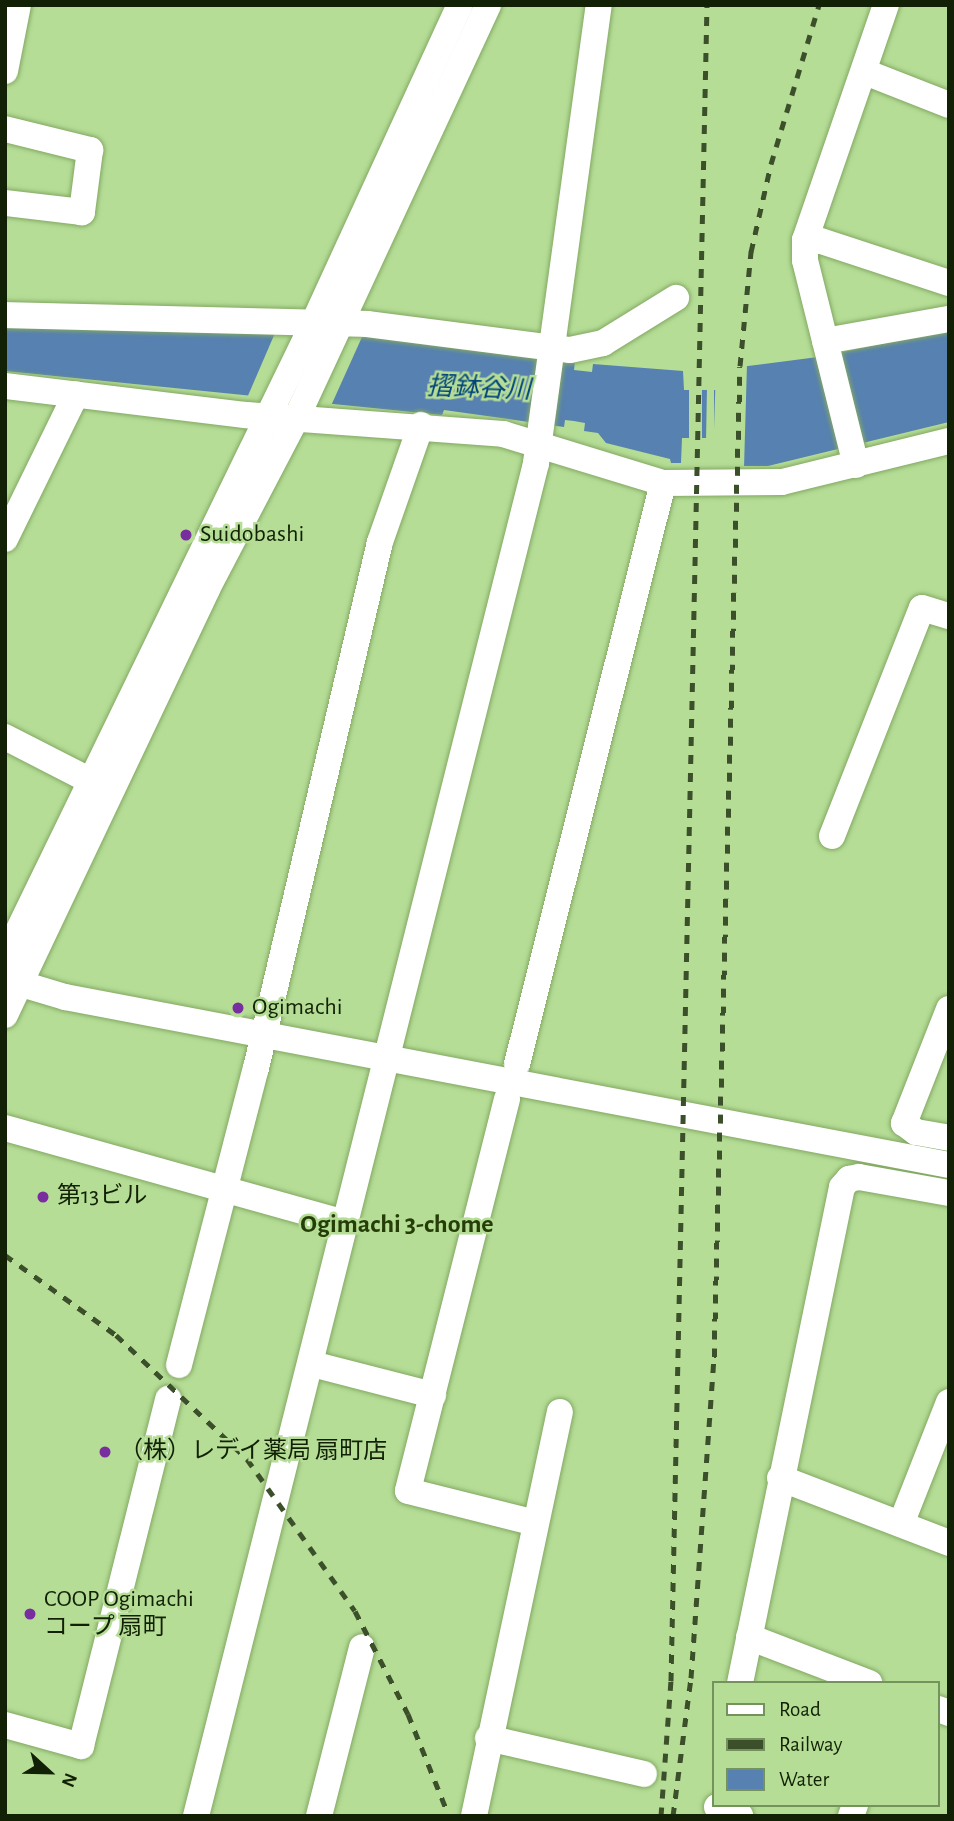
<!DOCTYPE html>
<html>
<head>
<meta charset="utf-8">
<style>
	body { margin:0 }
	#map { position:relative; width:954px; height:1821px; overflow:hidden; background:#b5dd96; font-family:"Alegreya Sans","Noto Sans JP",sans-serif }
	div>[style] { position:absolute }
	.water>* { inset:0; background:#5781b0 }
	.pier>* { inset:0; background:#b5dd96; transform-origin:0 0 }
	.roads { filter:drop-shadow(0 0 2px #83a863) drop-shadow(0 0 2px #83a863) }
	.minor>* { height:26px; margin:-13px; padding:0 13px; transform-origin:13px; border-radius:13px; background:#fff }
	.rail>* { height:5px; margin-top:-2.5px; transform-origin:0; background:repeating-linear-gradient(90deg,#3b502a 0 9px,transparent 0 18px) }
	.dots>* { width:19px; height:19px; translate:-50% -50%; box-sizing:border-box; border:4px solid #b5dd96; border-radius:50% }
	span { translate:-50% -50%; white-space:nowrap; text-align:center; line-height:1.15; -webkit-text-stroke:5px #b5dd96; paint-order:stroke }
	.poi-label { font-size:24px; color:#122105 }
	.left { translate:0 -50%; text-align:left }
	.water-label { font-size:26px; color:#00437e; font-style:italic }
	.neighbourhood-label { font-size:26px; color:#253e08; font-weight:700 }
	.frame { position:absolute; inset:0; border:7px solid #122105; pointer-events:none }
	.legend { position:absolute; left:712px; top:1681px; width:228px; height:126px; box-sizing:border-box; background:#b5dd96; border:2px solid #74925c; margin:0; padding:9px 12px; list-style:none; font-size:21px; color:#122105 }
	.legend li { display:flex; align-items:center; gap:14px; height:35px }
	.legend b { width:35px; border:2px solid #74925c }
	.north { position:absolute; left:14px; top:1737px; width:70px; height:70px; -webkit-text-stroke:5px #b5dd96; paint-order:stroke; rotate:112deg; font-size:19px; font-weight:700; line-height:28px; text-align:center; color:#122105 }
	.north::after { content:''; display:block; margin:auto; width:24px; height:32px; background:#122105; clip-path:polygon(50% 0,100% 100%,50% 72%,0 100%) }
</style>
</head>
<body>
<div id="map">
	<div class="water">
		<div style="clip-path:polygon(5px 326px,446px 339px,575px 361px,574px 370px,592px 372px,593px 364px,683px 371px,684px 390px,716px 390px,716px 370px,818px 357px,949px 330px,949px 422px,768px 466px,715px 466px,715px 438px,682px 438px,681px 463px,671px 463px,670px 459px,606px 443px,598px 433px,584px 431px,585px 423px,574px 421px,565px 420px,564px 427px,444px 410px,442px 415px,5px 371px)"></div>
	</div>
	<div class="pier">
		<div style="clip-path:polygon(275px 333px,362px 337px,330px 408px,247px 398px)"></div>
		<div style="clip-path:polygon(747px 364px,744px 468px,714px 467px,715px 440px,706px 440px,707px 387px,714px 388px,714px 429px,716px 366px)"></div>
		<div style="left:689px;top:387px;width:13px;height:54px"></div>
	</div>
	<div class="roads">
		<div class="minor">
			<div style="left:5px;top:71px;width:67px;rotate:-78.9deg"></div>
			<div style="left:865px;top:72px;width:90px;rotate:21.4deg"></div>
			<div style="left:5px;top:129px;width:88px;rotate:13.9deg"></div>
			<div style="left:90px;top:150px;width:63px;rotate:97.4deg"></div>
			<div style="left:82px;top:212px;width:78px;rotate:-173.3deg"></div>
			<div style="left:805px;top:240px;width:16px;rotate:4deg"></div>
			<div style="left:821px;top:241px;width:135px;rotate:18.2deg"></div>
			<div style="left:5px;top:315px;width:362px;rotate:1.4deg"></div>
			<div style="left:367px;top:324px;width:205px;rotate:7.3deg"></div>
			<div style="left:570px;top:350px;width:34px;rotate:-12deg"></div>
			<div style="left:603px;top:343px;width:86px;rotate:-31.7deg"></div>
			<div style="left:825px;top:341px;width:126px;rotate:-10.1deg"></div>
			<div style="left:5px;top:386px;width:243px;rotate:6.9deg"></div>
			<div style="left:246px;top:415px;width:258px;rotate:4.2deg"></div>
			<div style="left:503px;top:434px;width:167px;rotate:17deg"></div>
			<div style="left:663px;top:483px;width:119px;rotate:-0.5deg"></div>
			<div style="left:782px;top:482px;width:172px;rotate:-13.8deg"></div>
			<div style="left:856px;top:465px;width:211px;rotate:-104deg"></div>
			<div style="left:805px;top:260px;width:20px;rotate:-90deg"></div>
			<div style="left:805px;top:240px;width:249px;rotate:-71deg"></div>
			<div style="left:5px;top:539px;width:161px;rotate:-63.9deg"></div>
			<div style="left:5px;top:737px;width:94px;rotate:27.1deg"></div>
			<div style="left:832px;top:836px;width:245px;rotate:-68.5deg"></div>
			<div style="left:922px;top:608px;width:28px;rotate:17deg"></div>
			<div style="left:5px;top:958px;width:707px;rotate:-64.09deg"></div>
			<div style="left:314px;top:322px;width:349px;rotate:-65.3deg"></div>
			<div style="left:5px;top:979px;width:63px;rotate:16.7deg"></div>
			<div style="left:65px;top:997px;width:900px;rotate:10.76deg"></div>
			<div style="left:949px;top:1009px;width:123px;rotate:111.5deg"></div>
			<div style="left:904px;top:1123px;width:15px;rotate:37deg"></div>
			<div style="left:916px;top:1132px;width:34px;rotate:10deg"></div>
			<div style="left:5px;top:1015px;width:471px;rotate:-64.6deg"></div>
			<div style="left:207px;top:589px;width:192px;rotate:-62.4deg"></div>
			<div style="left:296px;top:419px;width:456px;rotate:-65.1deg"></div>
			<div style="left:517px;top:1064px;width:599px;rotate:-75.89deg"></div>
			<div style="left:507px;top:1099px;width:404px;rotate:104.2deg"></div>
			<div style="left:408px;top:1491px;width:131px;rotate:14.1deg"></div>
			<div style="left:5px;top:1128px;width:353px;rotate:15.6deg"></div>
			<div style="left:312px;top:1364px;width:125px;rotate:14.4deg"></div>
			<div style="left:179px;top:1365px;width:307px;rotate:-75.5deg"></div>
			<div style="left:256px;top:1068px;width:540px;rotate:-76.74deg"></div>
			<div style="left:380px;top:542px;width:124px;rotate:-70.7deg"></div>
			<div style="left:780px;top:1478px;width:181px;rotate:21deg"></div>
			<div style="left:901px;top:1524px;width:131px;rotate:-68.5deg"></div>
			<div style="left:749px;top:1637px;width:129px;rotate:21deg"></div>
			<div style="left:740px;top:1683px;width:506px;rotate:-78.38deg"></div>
			<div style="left:842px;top:1187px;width:11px;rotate:-49deg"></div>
			<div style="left:849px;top:1179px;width:10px;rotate:-11deg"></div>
			<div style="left:859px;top:1177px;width:91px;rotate:10.1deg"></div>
			<div style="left:938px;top:1709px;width:12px;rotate:20deg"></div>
			<div style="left:5px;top:1725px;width:79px;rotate:15.4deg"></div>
			<div style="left:81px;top:1746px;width:358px;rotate:-75.9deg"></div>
			<div style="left:488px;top:1738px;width:160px;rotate:13deg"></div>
			<div style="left:717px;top:1807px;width:25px;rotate:21deg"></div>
			<div style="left:196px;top:1816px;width:1395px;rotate:-75.89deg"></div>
			<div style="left:536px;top:463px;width:462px;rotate:-82.2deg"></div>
			<div style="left:319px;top:1816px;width:174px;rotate:-75.7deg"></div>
			<div style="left:474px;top:1816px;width:413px;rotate:-78deg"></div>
			<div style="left:851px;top:1816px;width:12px;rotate:-70deg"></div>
		</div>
	</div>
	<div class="rail">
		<div style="left:5px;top:1255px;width:137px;rotate:35.8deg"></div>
		<div style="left:116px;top:1335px;width:180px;rotate:43.4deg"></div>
		<div style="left:247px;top:1459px;width:186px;rotate:54.6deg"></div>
		<div style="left:355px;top:1611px;width:116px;rotate:62.8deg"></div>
		<div style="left:408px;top:1714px;width:110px;rotate:68.1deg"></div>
		<div style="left:661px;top:1816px;width:135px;rotate:-85.8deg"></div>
		<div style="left:671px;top:1681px;width:1676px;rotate:-88.77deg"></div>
		<div style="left:673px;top:1816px;width:139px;rotate:-82.6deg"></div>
		<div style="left:691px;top:1678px;width:322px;rotate:-85.9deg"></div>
		<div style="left:714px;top:1357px;width:991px;rotate:-88.5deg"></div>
		<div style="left:740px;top:366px;width:115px;rotate:-84.5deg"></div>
		<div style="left:751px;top:252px;width:90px;rotate:-77.2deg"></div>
		<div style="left:771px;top:164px;width:166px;rotate:-73.2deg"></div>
	</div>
	<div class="dots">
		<div style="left:186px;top:535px;background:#792e9f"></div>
		<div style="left:238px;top:1008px;background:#792e9f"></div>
		<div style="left:43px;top:1197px;background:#792e9f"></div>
		<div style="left:105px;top:1452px;background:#792e9f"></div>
		<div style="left:30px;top:1614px;background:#792e9f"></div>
	</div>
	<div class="poi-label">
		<span class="left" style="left:200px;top:535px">Suidobashi</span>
		<span class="left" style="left:252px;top:1008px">Ogimachi</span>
		<span class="left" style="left:57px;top:1197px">第13ビル</span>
		<span class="left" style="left:119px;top:1452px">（株）レデイ薬局 扇町店</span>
		<span class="left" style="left:44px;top:1614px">COOP Ogimachi<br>コープ 扇町</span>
	</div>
	<div class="water-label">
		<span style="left:479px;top:389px;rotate:2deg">摺鉢谷川</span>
	</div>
	<div class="neighbourhood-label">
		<span style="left:397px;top:1225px">Ogimachi 3-chome</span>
	</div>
	<div class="frame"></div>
	<ul class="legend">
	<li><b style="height:9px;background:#fff"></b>Road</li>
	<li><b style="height:9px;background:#3b502a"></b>Railway</li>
	<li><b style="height:19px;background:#5781b0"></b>Water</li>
	</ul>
	<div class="north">N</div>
</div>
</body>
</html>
